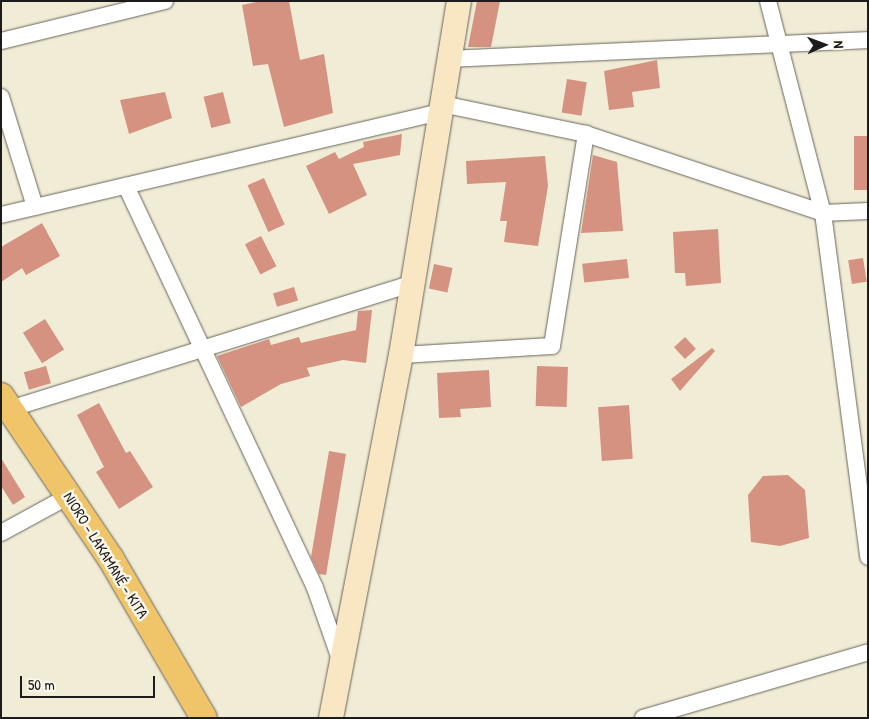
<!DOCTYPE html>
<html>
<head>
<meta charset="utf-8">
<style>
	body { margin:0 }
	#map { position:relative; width:869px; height:719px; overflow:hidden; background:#f1ecd5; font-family:"Patrick Hand",sans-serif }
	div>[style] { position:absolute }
	.building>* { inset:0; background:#d59281; transform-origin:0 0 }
	.roads { filter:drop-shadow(0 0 1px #67655d) drop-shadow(0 0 1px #67655d) }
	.street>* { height:16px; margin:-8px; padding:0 8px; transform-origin:8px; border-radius:8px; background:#fff }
	.secondary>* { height:24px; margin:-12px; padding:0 12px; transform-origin:12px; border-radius:12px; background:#f9e7c3 }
	.primary>* { height:26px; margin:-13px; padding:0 13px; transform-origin:13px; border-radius:13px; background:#f0c469 }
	span { translate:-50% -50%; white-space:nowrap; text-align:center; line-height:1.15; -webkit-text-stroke:5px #fbf7ec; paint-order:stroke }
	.street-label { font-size:15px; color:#1c1c1c }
	.frame { position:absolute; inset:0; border:2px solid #1c1c1c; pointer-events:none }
	.north { position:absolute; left:799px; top:20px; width:50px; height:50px; -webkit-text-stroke:4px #fbf7ec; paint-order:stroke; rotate:88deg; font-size:14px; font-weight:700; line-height:20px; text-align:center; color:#1c1c1c }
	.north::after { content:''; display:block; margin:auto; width:18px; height:22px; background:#1c1c1c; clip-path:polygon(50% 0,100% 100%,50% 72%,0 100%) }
	.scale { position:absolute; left:20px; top:676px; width:135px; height:22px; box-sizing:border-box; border:2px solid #1c1c1c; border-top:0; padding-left:6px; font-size:15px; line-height:18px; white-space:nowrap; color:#1c1c1c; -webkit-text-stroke:4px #fbf7ec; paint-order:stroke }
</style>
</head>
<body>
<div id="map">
	<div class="building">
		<div style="clip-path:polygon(261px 1px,289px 1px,300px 60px,324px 54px,333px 113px,284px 127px,268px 64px,253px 66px,242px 5px)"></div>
		<div style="clip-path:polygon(477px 1px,500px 1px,491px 47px,468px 47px)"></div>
		<div style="clip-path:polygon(657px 60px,660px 88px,632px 92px,634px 107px,609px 110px,604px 71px)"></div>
		<div style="left:567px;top:79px;width:20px;height:34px;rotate:9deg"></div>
		<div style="clip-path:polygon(165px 92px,172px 118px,129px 134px,120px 100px)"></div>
		<div style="left:223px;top:92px;width:32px;height:20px;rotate:76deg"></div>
		<div style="clip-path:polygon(402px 134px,400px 155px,353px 164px,367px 195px,329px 214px,306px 166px,335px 152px,339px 159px,364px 147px,363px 142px)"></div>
		<div style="left:854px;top:136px;width:14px;height:54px"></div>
		<div style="clip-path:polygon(593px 155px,617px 162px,623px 231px,581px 233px)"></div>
		<div style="clip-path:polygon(545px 156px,548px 186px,538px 246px,504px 242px,507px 221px,500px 221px,506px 182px,467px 184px,466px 161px)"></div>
		<div style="left:264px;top:178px;width:51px;height:18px;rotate:66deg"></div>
		<div style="clip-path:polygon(42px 223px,60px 256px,26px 275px,22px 268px,1px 282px,1px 247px)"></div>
		<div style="clip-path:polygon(718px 229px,721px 283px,686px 286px,685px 273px,675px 273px,673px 232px)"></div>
		<div style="left:261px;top:236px;width:34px;height:18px;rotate:63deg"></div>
		<div style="left:863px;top:258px;width:24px;height:15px;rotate:81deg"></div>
		<div style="left:627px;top:259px;width:19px;height:45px;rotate:84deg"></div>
		<div style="left:434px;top:264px;width:19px;height:25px;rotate:12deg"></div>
		<div style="left:294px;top:287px;width:14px;height:22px;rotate:73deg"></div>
		<div style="clip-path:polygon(372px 310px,366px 363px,343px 360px,307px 368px,310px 376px,281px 384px,241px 407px,217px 356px,269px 339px,271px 345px,299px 337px,301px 343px,356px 330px,358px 311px)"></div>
		<div style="left:45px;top:319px;width:36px;height:26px;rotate:58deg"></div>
		<div style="left:685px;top:337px;width:16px;height:15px;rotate:47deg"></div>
		<div style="clip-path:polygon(712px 348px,715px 351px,680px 391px,671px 379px)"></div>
		<div style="left:46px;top:366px;width:18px;height:23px;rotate:74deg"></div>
		<div style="left:537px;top:366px;width:31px;height:40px;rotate:2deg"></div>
		<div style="clip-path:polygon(489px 370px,491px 407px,460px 409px,461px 417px,439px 418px,437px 373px)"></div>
		<div style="clip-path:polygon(99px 403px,126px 453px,130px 451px,153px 487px,119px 509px,96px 472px,104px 467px,77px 415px)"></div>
		<div style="left:629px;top:405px;width:54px;height:31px;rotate:86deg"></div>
		<div style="clip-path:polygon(329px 451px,346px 454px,326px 575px,319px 574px,311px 557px)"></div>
		<div style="clip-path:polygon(1px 458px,25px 497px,13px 505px,1px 486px)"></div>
		<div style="clip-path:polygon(788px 475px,805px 490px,809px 538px,780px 546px,751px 542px,748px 495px,763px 476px)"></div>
	</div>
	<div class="roads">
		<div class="street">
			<div style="left:768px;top:1px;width:219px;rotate:75.5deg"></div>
			<div style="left:823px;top:213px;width:347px;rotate:82.5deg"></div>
			<div style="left:1px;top:41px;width:169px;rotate:-13.7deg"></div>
			<div style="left:450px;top:59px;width:418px;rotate:-2.6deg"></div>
			<div style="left:1px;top:97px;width:115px;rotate:72.8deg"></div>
			<div style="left:442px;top:104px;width:147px;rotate:11.8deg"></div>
			<div style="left:586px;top:134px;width:250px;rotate:18.4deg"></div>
			<div style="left:823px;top:213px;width:45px;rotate:-2.5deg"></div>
			<div style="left:126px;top:186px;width:444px;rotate:64.8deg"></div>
			<div style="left:315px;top:588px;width:78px;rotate:70.6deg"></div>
			<div style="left:1px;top:215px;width:452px;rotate:-13.2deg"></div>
			<div style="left:401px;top:355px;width:151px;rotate:-3.4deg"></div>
			<div style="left:552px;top:346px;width:215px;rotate:-80.9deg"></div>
			<div style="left:3px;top:411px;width:430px;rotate:-17.3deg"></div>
			<div style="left:1px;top:533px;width:77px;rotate:-28.6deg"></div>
			<div style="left:643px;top:718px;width:234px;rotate:-16.3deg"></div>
		</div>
		<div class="secondary">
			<div style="left:331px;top:718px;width:370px;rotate:-79.1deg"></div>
			<div style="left:401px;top:355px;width:359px;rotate:-80.7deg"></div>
		</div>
		<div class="primary">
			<div style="left:1px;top:396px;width:197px;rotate:56deg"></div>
			<div style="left:111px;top:559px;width:184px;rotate:59.7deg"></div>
		</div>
	</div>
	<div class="street-label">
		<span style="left:106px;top:555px;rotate:58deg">NIORO - LAKAMANÉ - KITA</span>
	</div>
	<div class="frame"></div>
	<div class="north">N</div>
	<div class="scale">50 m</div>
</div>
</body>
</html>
